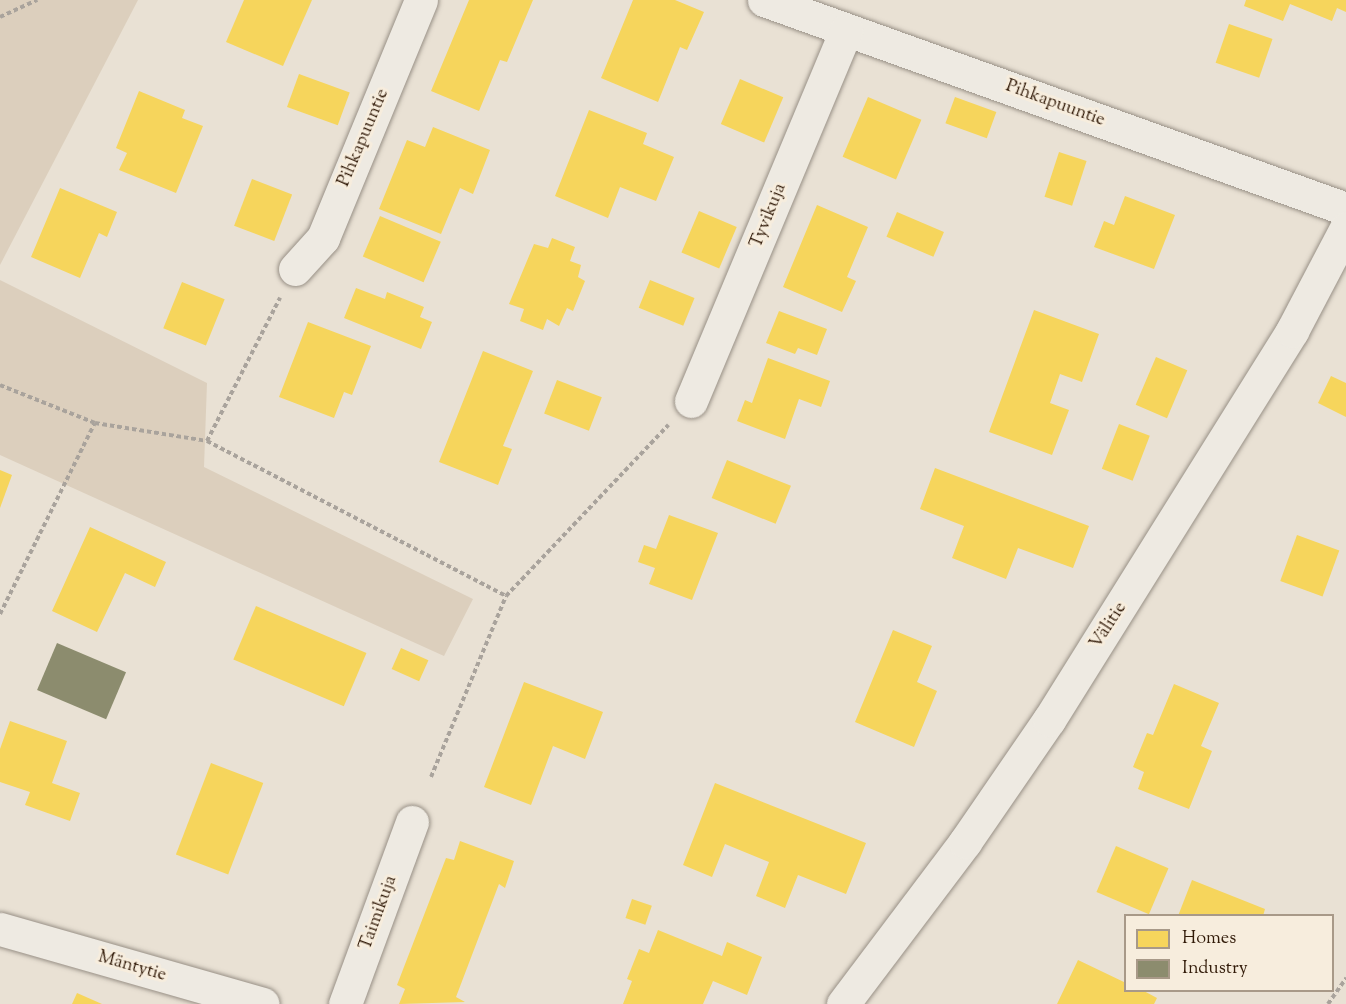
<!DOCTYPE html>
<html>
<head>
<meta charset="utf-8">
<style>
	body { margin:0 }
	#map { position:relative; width:1346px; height:1004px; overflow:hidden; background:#e9e1d4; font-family:"Sorts Mill Goudy",serif }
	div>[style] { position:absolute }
	.green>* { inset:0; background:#dccfbd }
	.homes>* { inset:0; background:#f6d55c; transform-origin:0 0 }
	.industry>* { inset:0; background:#8c8c6e; transform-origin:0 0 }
	.path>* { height:4px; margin-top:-2px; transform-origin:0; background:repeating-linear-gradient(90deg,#a9a39c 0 4.5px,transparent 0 7.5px) }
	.roads { filter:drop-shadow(0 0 2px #989086) drop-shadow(0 0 2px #989086) }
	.street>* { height:33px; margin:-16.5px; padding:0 16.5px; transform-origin:16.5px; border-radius:16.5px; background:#eeeae2 }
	span { translate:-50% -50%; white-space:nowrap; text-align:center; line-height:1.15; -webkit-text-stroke:6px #f7eddd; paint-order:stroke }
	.street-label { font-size:18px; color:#321b09 }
	.legend { position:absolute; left:1124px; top:914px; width:210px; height:78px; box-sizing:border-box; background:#f7eddd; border:2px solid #a89988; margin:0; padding:8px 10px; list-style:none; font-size:18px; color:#321b09 }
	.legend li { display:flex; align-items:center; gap:12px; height:30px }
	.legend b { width:30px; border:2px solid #a89988 }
</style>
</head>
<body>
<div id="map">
	<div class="green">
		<div style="clip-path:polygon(0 0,138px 0,0 265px)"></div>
		<div style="clip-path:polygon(0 280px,207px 383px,204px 467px,473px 599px,444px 656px,0 455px)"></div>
	</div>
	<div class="homes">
		<div style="clip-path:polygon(244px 0,312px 0,283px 66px,226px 42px)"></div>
		<div style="clip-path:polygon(469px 0,533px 0,507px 62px,500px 60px,479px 111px,431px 91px)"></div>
		<div style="clip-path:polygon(633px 0,675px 0,704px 12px,687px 50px,680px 47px,658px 102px,601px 78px)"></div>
		<div style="clip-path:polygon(1246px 0,1346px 0,1346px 12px,1337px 8px,1332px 21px,1290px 4px,1283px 21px,1244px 6px)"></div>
		<div style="left:1229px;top:24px;width:46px;height:41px;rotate:19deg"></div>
		<div style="left:299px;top:74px;width:54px;height:35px;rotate:20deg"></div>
		<div style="left:740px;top:79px;width:47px;height:49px;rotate:23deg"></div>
		<div style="clip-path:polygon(139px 91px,185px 110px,182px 118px,203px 126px,176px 193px,119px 170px,127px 153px,116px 148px)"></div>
		<div style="left:868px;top:97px;width:58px;height:65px;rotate:23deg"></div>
		<div style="left:955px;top:97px;width:44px;height:28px;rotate:20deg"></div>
		<div style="clip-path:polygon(589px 110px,647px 133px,643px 144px,674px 157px,656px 201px,620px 187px,608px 218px,555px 196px)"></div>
		<div style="clip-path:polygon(433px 127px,490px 150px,473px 194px,460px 188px,441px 234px,379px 209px,407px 140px,425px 147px)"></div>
		<div style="left:1059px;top:152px;width:29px;height:47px;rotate:18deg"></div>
		<div style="left:252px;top:179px;width:43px;height:50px;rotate:21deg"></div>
		<div style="clip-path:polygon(60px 188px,117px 212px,107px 237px,99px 233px,80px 278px,31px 257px)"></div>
		<div style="clip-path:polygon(1125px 196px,1175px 215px,1154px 269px,1094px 247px,1104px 221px,1114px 225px)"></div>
		<div style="clip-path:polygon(817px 205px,868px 227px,847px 277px,856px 281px,842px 312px,783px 287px)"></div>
		<div style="left:699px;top:211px;width:41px;height:45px;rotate:23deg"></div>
		<div style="left:897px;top:212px;width:51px;height:27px;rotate:23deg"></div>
		<div style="left:380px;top:216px;width:66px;height:44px;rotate:23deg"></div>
		<div style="clip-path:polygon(552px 238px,575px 247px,570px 261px,581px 265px,578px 277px,585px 281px,573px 311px,567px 308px,559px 326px,547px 319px,543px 330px,520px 321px,524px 309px,509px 304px,534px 244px,548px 248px)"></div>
		<div style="left:650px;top:280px;width:48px;height:30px;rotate:22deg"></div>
		<div style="left:182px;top:282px;width:46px;height:50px;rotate:22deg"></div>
		<div style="clip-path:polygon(356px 288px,385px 299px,387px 292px,424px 307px,420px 317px,432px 322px,421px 349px,344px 318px)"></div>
		<div style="clip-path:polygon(1034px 310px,1099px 334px,1082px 382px,1060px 374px,1050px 403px,1069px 410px,1052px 455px,989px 432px)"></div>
		<div style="clip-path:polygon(779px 311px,827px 329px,817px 355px,798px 348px,795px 354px,766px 343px)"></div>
		<div style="clip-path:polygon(308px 322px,371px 346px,352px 395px,344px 392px,334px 418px,279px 397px)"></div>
		<div style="clip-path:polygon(483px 351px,533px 371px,503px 446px,512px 449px,498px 485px,439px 462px)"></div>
		<div style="left:1156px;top:357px;width:34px;height:52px;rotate:23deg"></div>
		<div style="clip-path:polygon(768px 358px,830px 381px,821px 407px,799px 399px,785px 439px,737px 421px,745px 400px,752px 403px)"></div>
		<div style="clip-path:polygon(1331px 376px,1346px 383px,1346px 417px,1318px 403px)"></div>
		<div style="left:557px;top:380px;width:48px;height:36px;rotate:21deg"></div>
		<div style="left:1119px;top:424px;width:33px;height:48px;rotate:21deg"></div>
		<div style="left:727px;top:460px;width:69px;height:41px;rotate:22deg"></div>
		<div style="clip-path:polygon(935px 468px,1089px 526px,1073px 568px,1018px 548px,1006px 579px,952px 558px,964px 526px,920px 509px)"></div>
		<div style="clip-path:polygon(0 470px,12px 475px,0 508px)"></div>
		<div style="clip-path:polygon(669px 515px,718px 533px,692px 600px,649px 584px,655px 568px,638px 562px,644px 545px,656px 549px)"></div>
		<div style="clip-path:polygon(90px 527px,166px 562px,155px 587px,125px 573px,97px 632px,52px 611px)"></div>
		<div style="left:1297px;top:535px;width:45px;height:49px;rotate:20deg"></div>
		<div style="left:256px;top:606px;width:120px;height:58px;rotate:23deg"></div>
		<div style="clip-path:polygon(893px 630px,932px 646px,917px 682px,937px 691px,914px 747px,855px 722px)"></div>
		<div style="left:401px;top:648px;width:30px;height:23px;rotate:24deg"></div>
		<div style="clip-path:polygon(524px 682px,603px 712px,585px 759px,553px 746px,531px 805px,484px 787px)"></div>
		<div style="clip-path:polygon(1174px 684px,1219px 703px,1201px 746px,1212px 751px,1189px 809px,1138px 789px,1144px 772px,1133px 767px,1147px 733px,1153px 735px)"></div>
		<div style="clip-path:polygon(10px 721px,67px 741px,52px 783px,80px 793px,70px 821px,25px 805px,30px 792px,0 782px,0 749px)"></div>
		<div style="left:211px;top:763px;width:56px;height:98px;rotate:21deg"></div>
		<div style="clip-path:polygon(715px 783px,866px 843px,846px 894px,798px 875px,785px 908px,756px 896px,769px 862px,725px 844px,712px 877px,683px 865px)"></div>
		<div style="clip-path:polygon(460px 841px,514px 861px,505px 888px,499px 884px,456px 997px,465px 1002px,399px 1004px,405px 989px,397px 985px,446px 858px,454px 860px)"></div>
		<div style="left:1116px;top:846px;width:57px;height:50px;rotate:23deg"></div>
		<div style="clip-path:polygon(1192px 880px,1265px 909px,1263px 916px,1178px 916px)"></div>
		<div style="left:632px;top:899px;width:21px;height:20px;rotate:19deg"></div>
		<div style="clip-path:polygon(658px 930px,722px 956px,727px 942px,762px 957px,747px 995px,713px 981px,703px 1004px,623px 1004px,632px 981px,627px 979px,639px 949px,649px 953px)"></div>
		<div style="clip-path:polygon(1078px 960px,1126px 983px,1126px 990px,1142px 990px,1157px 998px,1154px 1004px,1057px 1004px)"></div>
		<div style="clip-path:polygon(77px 993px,102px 1004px,72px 1004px)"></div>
	</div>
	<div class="industry">
		<div style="left:57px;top:643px;width:75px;height:51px;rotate:23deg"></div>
	</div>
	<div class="path">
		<div style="left:0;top:17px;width:41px;rotate:-24.7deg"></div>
		<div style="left:0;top:385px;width:102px;rotate:21.8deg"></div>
		<div style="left:95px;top:423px;width:113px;rotate:9.1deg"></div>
		<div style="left:207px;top:441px;width:337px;rotate:27.4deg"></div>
		<div style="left:207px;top:441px;width:161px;rotate:-63deg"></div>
		<div style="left:0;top:614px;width:213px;rotate:-63.6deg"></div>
		<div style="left:431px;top:777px;width:196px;rotate:-67.5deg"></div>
		<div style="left:506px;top:596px;width:236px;rotate:-46.5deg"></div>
		<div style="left:1328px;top:1004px;width:32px;rotate:-55deg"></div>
	</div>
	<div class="roads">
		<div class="street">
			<div style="left:764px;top:0;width:618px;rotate:19.75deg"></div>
			<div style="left:295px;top:269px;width:42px;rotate:-47.9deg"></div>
			<div style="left:323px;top:238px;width:257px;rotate:-67.6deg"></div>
			<div style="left:691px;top:401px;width:402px;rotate:-67.3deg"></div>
			<div style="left:0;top:929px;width:273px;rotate:15.9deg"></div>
			<div style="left:345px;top:1004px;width:194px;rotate:-69.8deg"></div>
			<div style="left:843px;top:1004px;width:203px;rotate:-53deg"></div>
			<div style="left:965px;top:842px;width:148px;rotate:-55.5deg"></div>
			<div style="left:1049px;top:720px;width:459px;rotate:-58deg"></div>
			<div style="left:1292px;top:331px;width:116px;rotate:-62.3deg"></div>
		</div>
	</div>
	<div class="street-label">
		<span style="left:1055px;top:104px;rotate:20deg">Pihkapuuntie</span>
		<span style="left:364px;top:138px;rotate:-67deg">Pihkapuuntie</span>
		<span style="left:769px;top:216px;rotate:-68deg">Tyvikuja</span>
		<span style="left:1109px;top:626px;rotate:-57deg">Välitie</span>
		<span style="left:379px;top:913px;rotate:-70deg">Taimikuja</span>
		<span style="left:132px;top:967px;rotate:16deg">Mäntytie</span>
	</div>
	<ul class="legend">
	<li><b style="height:16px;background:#f6d55c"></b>Homes</li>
	<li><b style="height:16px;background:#8c8c6e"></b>Industry</li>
	</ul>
</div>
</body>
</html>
